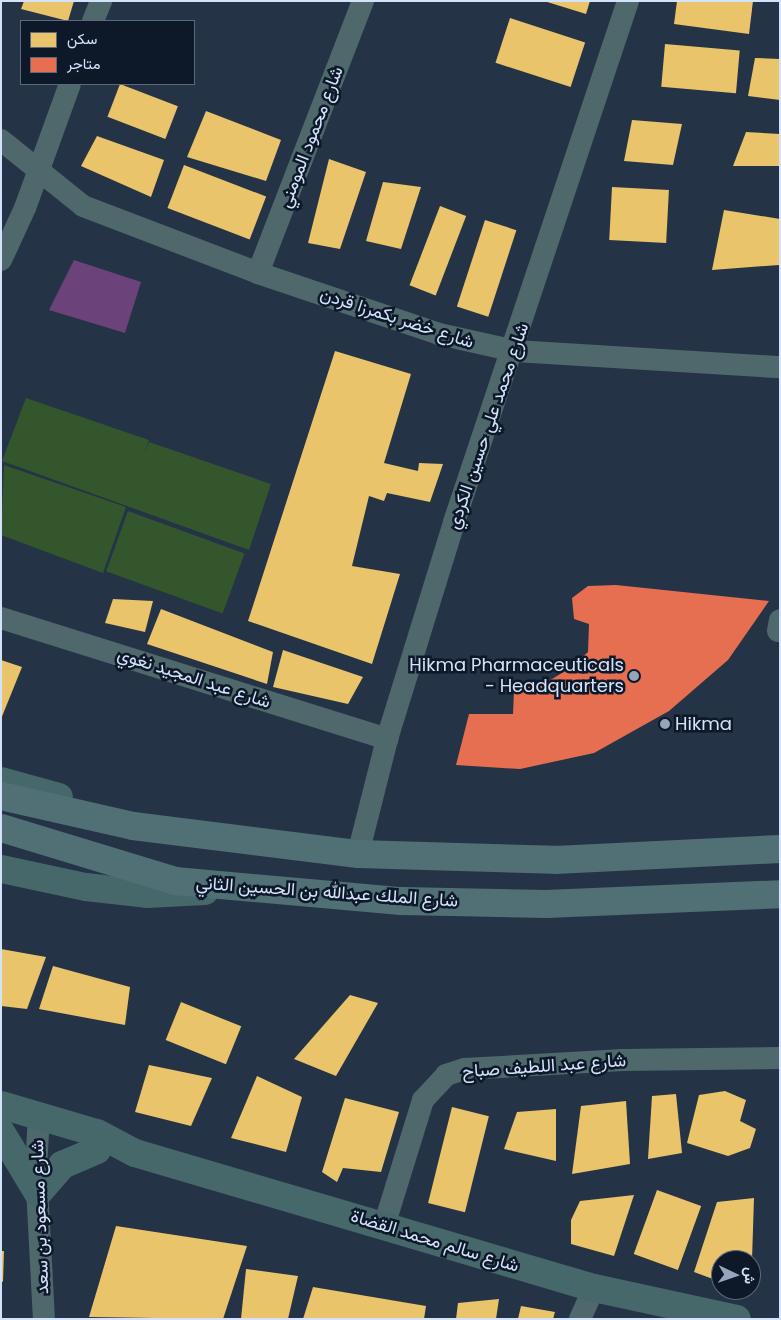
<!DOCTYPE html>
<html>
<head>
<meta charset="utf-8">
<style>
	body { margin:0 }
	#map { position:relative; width:781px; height:1320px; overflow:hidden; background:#253346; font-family:Poppins,Vazirmatn,sans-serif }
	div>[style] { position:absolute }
	.green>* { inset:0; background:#33562c; transform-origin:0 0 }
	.water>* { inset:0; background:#6b427a }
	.homes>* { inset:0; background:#e9c46a; transform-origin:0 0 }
	.shops>* { inset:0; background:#e76f51 }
	.street>* { height:22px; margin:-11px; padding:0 11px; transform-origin:11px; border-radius:11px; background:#4f686c }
	.secondary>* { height:28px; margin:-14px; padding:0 14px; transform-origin:14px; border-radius:14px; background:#46686b }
	.highway>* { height:28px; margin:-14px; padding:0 14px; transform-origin:14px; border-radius:14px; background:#507076 }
	.dots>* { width:14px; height:14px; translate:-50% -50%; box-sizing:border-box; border:2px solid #0d1829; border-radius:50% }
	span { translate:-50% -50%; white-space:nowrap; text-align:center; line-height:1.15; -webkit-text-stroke:5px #0d1829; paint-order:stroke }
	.street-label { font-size:18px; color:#d4e3fb }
	.poi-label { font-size:18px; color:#d4e3fb }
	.right { translate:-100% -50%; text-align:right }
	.left { translate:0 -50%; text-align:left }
	.frame { position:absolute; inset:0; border:2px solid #d4e3fb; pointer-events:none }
	.legend { position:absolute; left:20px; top:20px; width:175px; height:65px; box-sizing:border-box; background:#0d1829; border:1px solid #5d697d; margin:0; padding:6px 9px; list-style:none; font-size:15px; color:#d4e3fb }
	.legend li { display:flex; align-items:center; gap:10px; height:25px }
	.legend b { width:25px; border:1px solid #5d697d }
	.north { position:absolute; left:711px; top:1250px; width:50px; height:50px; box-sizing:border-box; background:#0d1829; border:1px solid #5d697d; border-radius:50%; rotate:93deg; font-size:14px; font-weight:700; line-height:20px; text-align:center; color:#d4e3fb }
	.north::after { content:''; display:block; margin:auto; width:18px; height:22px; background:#97a5bc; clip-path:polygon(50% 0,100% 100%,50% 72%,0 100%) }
</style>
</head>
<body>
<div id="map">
	<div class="green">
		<div style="clip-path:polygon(26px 398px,149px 440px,144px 453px,149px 442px,271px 484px,249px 550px,2px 461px)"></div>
		<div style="clip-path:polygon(4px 465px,126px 507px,103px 573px,1px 535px)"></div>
		<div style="left:128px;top:511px;width:124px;height:64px;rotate:20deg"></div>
	</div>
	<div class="water">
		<div style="clip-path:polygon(74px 260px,141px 282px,125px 333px,49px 310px)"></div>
	</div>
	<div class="homes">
		<div style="clip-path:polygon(24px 1px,74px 1px,68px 21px,21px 9px)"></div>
		<div style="clip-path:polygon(544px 1px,590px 1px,586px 14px)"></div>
		<div style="clip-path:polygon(677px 1px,753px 1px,749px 34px,674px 24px)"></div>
		<div style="left:510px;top:18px;width:79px;height:47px;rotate:18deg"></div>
		<div style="left:665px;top:44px;width:75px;height:43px;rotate:5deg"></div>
		<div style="clip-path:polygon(755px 58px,780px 59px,780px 100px,748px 96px)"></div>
		<div style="left:120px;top:84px;width:62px;height:35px;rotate:21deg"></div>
		<div style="clip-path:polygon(206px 111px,281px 140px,266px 181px,187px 157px)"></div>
		<div style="clip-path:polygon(632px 120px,682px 124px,673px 165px,624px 161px)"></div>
		<div style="clip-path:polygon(746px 132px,780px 134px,780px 166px,733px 166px)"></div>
		<div style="clip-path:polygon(97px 136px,164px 160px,151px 197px,81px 166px)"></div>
		<div style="clip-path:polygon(329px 159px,366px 172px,340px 249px,308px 243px)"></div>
		<div style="left:184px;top:165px;width:88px;height:46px;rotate:21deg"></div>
		<div style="clip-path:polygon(383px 182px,421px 187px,401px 249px,366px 241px)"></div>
		<div style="left:612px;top:187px;width:57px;height:53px;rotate:3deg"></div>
		<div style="left:440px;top:206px;width:28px;height:85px;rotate:21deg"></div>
		<div style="clip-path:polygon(724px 210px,780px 219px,779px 265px,712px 270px)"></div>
		<div style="left:485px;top:220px;width:33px;height:91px;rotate:18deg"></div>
		<div style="clip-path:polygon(335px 351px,411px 374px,384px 463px,418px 471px,419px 463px,443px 464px,430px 502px,387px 493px,384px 501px,369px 496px,352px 566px,400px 574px,372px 664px,248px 621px)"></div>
		<div style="clip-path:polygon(113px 599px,153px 601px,145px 632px,105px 623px)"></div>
		<div style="clip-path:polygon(161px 609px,273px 652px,267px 684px,147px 644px)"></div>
		<div style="clip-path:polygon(283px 650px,363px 677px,348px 704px,273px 687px)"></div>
		<div style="clip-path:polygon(1px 660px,22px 667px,1px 719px)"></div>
		<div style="clip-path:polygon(1px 949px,46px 957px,27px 1009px,1px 1006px)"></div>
		<div style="clip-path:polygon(53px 966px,130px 987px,125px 1025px,39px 1009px)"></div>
		<div style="clip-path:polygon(350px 995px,378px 1003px,336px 1076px,294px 1059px)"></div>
		<div style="left:181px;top:1002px;width:65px;height:41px;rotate:22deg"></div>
		<div style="clip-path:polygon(149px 1065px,212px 1078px,191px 1126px,135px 1112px)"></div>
		<div style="clip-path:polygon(257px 1076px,302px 1097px,286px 1152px,231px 1138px)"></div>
		<div style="clip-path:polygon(725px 1091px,746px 1100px,740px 1121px,756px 1129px,750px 1148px,728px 1156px,687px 1143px,699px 1095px)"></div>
		<div style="clip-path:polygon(676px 1094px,682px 1153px,648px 1159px,652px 1096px)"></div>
		<div style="clip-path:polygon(345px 1098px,399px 1112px,381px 1172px,343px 1168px,337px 1182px,322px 1172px)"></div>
		<div style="clip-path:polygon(626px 1101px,630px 1164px,572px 1174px,581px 1106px)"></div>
		<div style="left:452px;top:1107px;width:38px;height:99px;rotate:14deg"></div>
		<div style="clip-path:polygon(556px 1109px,556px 1161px,504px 1149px,517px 1112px)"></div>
		<div style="left:657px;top:1190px;width:47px;height:68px;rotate:20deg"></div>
		<div style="clip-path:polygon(634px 1195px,614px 1256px,571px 1244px,571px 1220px,580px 1201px)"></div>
		<div style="clip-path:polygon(754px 1198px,752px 1260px,721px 1260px,721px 1282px,694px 1272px,717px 1202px)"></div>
		<div style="clip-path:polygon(116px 1226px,247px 1246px,223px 1319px,89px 1317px)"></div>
		<div style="clip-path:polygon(1px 1251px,4px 1251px,3px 1282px,1px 1281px)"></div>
		<div style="clip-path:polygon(246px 1269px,298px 1276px,288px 1319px,241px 1319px)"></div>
		<div style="clip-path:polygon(313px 1287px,426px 1306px,424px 1319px,303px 1319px)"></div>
		<div style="clip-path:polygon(499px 1299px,496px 1319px,456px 1319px,458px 1303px)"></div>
		<div style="clip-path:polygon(521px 1306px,555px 1312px,553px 1319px,518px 1319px)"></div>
	</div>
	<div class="shops">
		<div style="clip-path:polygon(616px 585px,769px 601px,728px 660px,669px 711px,594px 753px,520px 769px,456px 765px,469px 714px,513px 714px,514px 690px,544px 684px,570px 668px,588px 652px,589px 624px,574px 619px,572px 598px,588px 586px)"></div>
	</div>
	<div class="street">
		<div style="left:93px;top:21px;width:22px;rotate:-68deg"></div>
		<div style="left:1px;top:140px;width:105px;rotate:38.8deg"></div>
		<div style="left:83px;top:206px;width:187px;rotate:20.9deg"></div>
		<div style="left:258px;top:273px;width:191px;rotate:18.6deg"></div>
		<div style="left:439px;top:334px;width:78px;rotate:12.6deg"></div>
		<div style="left:515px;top:351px;width:265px;rotate:3.5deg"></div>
		<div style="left:1px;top:260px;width:57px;rotate:-65.2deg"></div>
		<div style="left:25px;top:208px;width:132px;rotate:-70.1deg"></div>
		<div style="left:258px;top:273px;width:292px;rotate:-68.9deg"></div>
		<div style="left:1px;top:618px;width:405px;rotate:17.4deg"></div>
		<div style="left:778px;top:631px;width:11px;rotate:-80deg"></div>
		<div style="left:358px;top:854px;width:119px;rotate:-75.8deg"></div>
		<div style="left:387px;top:739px;width:227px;rotate:-72.8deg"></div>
		<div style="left:454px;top:522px;width:549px;rotate:-71.53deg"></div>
		<div style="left:39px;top:1115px;width:53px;rotate:93.2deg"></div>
		<div style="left:36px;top:1168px;width:151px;rotate:87deg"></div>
		<div style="left:384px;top:1226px;width:132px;rotate:-72.8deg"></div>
		<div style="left:423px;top:1100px;width:34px;rotate:-47deg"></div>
		<div style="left:446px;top:1075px;width:20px;rotate:-18deg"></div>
		<div style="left:465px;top:1069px;width:158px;rotate:-3.3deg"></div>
		<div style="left:623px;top:1060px;width:157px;rotate:-0.7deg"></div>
		<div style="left:580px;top:1319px;width:34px;rotate:-66deg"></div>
	</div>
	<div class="secondary">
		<div style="left:1px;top:781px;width:60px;rotate:15.4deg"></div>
		<div style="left:1px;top:869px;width:87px;rotate:12deg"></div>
		<div style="left:86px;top:887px;width:61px;rotate:6.5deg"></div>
		<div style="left:147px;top:894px;width:58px;rotate:-3deg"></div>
		<div style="left:1px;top:1105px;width:100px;rotate:16.3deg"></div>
		<div style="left:97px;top:1133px;width:43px;rotate:27.8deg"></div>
		<div style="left:135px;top:1153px;width:478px;rotate:16.4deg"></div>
		<div style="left:594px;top:1288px;width:146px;rotate:12.2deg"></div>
		<div style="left:1px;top:1132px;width:71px;rotate:58.8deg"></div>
		<div style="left:38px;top:1193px;width:37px;rotate:-49deg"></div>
		<div style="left:62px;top:1165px;width:38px;rotate:-23deg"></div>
	</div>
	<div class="highway">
		<div style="left:1px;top:796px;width:135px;rotate:12.8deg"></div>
		<div style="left:133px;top:826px;width:227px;rotate:7.1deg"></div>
		<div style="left:358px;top:854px;width:197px;rotate:1.7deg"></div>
		<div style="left:555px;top:860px;width:225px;rotate:-2.8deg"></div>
		<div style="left:1px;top:828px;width:182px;rotate:16.9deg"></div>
		<div style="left:175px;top:881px;width:227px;rotate:5.1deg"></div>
		<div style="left:401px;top:901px;width:145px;rotate:1.2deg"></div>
		<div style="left:546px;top:904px;width:234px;rotate:-2.4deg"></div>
	</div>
	<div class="dots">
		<div style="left:634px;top:676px;background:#97a5bc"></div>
		<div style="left:665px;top:724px;background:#97a5bc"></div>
	</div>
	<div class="street-label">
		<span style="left:311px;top:137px;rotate:-69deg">شارع محمود المومني</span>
		<span style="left:397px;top:318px;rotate:18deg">شارع خضر بكمرزا قردن</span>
		<span style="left:488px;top:426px;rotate:-71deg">شارع محمد علي حسين الكردي</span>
		<span style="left:194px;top:678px;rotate:18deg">شارع عبد المجيد نغوي</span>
		<span style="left:327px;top:892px;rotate:4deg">شارع الملك عبدالله بن الحسين الثاني</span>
		<span style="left:544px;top:1066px;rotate:-4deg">شارع عبد اللطيف صباح</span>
		<span style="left:40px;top:1217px;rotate:-92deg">شارع مسعود بن سعد</span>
		<span style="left:435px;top:1241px;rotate:17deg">شارع سالم محمد القضاة</span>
	</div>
	<div class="poi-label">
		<span class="right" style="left:624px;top:676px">Hikma Pharmaceuticals<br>- Headquarters</span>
		<span class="left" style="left:675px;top:724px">Hikma</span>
	</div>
	<div class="frame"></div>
	<ul class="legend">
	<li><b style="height:14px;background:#e9c46a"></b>سكن</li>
	<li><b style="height:14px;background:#e76f51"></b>متاجر</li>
	</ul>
	<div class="north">ش</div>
</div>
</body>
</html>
